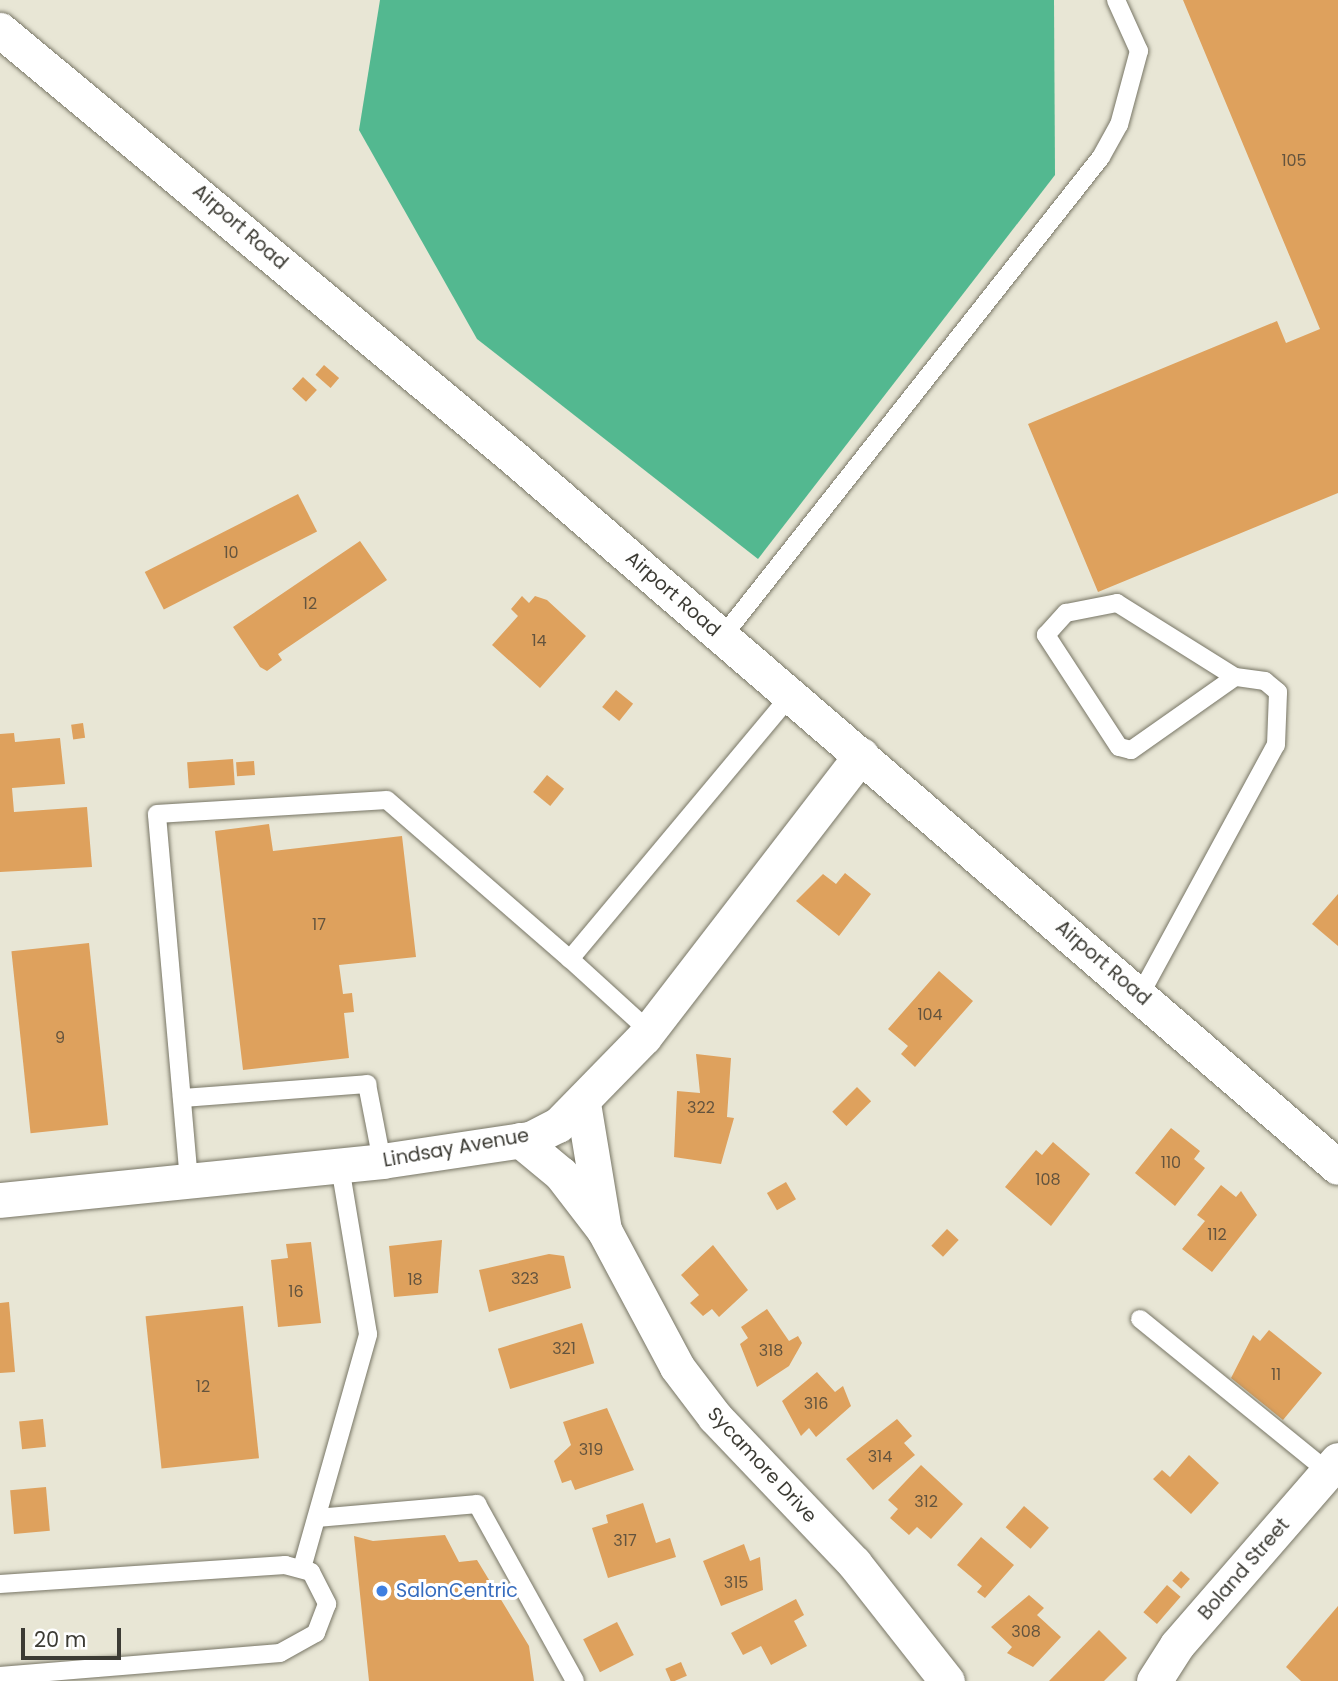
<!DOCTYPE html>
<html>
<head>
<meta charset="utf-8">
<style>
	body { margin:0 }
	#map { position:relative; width:1338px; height:1681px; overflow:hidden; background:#e8e6d5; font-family:Poppins,sans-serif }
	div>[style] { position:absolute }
	.forest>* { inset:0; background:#53b890 }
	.building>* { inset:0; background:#dea15d; transform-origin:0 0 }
	.roads { filter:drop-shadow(0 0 2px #787666) drop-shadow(0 0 2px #787666) }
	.service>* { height:18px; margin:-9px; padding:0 9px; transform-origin:9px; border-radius:9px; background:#fff }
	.minor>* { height:35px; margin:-17.5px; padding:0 17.5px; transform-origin:17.5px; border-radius:17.5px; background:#fff }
	.dots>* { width:19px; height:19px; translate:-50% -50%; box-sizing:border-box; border:4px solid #fff; border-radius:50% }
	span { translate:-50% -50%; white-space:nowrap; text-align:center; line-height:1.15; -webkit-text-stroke:6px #fff; paint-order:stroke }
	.number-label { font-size:16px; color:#64543e }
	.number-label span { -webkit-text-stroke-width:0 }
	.street-label { font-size:19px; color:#3c3b34 }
	.shop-label { font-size:19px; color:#366cbe }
	.left { translate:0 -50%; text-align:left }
	.scale { position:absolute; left:21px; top:1628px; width:100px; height:32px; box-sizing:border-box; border:4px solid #3c3b34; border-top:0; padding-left:9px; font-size:21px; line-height:24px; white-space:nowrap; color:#3c3b34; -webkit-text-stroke:5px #fff; paint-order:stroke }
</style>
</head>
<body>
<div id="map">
	<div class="forest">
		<div style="clip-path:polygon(380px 0,1054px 0,1055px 175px,758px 559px,477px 339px,359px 130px)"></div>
	</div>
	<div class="building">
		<div style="clip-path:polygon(1183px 0,1338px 0,1338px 493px,1098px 592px,1028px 424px,1277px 321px,1286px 343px,1320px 329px)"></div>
		<div style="left:324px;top:365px;width:20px;height:13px;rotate:41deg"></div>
		<div style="left:303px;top:377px;width:19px;height:16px;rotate:43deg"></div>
		<div style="left:298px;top:494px;width:42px;height:172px;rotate:63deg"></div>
		<div style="clip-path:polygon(360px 541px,387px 580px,278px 654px,282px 660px,267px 671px,260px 667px,233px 627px)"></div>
		<div style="clip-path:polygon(522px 596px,529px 603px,535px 596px,547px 600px,586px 636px,540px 688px,492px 645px,518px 616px,511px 609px)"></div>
		<div style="left:616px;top:690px;width:22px;height:22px;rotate:39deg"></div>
		<div style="left:83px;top:723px;width:15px;height:12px;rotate:82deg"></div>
		<div style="clip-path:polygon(14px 733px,15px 742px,60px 738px,65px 784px,12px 788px,14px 812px,87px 807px,92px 867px,0 872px,0 734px)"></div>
		<div style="left:233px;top:759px;width:26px;height:46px;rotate:86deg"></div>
		<div style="left:254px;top:761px;width:14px;height:18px;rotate:86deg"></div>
		<div style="left:547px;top:775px;width:22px;height:22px;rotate:39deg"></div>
		<div style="clip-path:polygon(269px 824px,273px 851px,402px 836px,416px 957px,339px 965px,343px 994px,352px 993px,354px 1012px,344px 1013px,349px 1058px,243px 1070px,215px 831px)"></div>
		<div style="clip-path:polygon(845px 873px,871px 894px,839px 936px,796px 901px,823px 874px,836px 884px)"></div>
		<div style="clip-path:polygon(1338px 894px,1338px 946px,1312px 924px)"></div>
		<div style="left:89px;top:943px;width:183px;height:78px;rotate:84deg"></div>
		<div style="clip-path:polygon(939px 971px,973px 1001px,915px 1067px,901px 1054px,908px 1046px,888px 1029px)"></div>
		<div style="clip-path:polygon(696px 1054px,731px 1058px,727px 1117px,734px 1118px,721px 1164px,674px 1157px,677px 1091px,700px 1093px)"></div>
		<div style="left:857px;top:1087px;width:20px;height:35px;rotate:45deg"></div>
		<div style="clip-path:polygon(1171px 1128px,1200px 1151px,1194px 1159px,1205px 1168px,1175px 1206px,1135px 1173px)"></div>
		<div style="clip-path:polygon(1053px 1142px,1090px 1174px,1051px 1226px,1005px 1187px,1036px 1150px,1042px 1155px)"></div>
		<div style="left:786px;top:1182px;width:20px;height:22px;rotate:60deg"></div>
		<div style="clip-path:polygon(1221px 1185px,1236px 1197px,1241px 1191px,1257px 1215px,1212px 1272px,1182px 1249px,1205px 1221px,1197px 1215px)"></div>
		<div style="left:947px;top:1229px;width:16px;height:23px;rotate:43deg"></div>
		<div style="clip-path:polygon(442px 1240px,438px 1293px,394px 1297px,389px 1246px)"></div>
		<div style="clip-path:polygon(311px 1242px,321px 1323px,278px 1327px,271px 1260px,288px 1258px,286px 1244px)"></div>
		<div style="clip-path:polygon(713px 1245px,748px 1290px,719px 1317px,712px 1309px,703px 1316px,690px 1303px,699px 1295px,681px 1275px)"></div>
		<div style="clip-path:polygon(549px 1254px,564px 1256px,571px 1288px,489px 1312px,479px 1270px)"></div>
		<div style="clip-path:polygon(9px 1302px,15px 1372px,0 1373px,0 1303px)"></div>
		<div style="left:243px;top:1306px;width:153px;height:98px;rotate:84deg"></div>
		<div style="clip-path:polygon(767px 1309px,789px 1341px,798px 1336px,802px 1343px,789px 1366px,757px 1387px,740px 1344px,748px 1338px,741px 1327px)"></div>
		<div style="left:582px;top:1323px;width:42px;height:88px;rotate:73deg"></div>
		<div style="clip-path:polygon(1269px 1330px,1322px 1373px,1283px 1420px,1231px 1378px,1253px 1335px,1260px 1341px)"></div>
		<div style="clip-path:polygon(817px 1372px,835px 1392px,843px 1386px,851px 1406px,816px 1437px,809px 1428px,801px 1436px,782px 1401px)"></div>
		<div style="clip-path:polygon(607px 1408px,634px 1470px,575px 1490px,571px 1480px,562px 1483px,554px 1461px,571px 1445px,563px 1422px)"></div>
		<div style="left:43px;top:1419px;width:28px;height:24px;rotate:84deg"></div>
		<div style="clip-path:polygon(897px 1419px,912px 1436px,904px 1443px,915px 1455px,873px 1490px,846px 1459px)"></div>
		<div style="clip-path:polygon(1189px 1455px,1219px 1483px,1191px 1514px,1153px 1479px,1162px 1470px,1170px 1477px)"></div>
		<div style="clip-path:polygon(921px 1465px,963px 1504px,931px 1539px,917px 1527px,909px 1535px,890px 1518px,898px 1509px,888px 1500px)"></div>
		<div style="left:46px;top:1487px;width:44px;height:36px;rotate:85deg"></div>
		<div style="clip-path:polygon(643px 1503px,656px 1543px,670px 1538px,676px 1557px,608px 1578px,592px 1528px,608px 1523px,606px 1515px)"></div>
		<div style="left:1024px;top:1506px;width:33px;height:28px;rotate:41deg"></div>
		<div style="clip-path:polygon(445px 1535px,459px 1562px,477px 1560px,529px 1646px,534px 1681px,369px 1681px,354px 1536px,373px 1541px)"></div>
		<div style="clip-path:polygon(981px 1537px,1014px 1565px,985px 1598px,977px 1592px,982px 1586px,957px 1565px)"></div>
		<div style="clip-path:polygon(744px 1544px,750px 1561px,760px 1557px,763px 1590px,721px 1606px,703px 1561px)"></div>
		<div style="left:1181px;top:1571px;width:12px;height:13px;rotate:42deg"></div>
		<div style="left:1167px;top:1585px;width:18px;height:36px;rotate:41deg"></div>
		<div style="clip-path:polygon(1029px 1595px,1044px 1608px,1037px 1615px,1061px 1637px,1033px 1667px,1007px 1653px,1012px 1647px,991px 1627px)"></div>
		<div style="clip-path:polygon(796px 1599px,804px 1615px,794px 1621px,807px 1646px,771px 1665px,761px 1646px,743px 1655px,731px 1633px)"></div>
		<div style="clip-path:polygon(1338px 1606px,1338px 1681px,1301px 1681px,1286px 1667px)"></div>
		<div style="left:617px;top:1622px;width:37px;height:38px;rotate:63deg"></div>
		<div style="clip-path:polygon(1099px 1630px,1127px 1658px,1104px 1681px,1049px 1681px)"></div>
		<div style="left:681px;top:1662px;width:15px;height:17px;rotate:67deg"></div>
	</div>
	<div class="roads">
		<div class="service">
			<div style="left:723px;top:636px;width:610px;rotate:-51.72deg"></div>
			<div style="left:1101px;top:157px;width:37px;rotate:-61deg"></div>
			<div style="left:1119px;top:125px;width:77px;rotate:-74.9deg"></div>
			<div style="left:1139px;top:51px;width:56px;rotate:-114.3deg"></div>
			<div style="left:570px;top:959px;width:107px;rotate:42.3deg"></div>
			<div style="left:1140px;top:995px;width:285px;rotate:-61.5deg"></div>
			<div style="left:1276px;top:745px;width:53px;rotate:-87.8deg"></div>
			<div style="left:1278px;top:692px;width:17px;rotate:-140deg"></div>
			<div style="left:1265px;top:681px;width:30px;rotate:-172deg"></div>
			<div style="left:1235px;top:677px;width:127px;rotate:144.9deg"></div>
			<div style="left:1131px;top:750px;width:12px;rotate:-166deg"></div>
			<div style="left:1119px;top:747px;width:134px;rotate:-123.1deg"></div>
			<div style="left:1046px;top:635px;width:30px;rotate:-48deg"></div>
			<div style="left:1066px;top:613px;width:52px;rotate:-11.1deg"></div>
			<div style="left:1117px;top:603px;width:139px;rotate:32.1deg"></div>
			<div style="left:182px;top:1098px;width:186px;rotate:-4.3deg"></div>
			<div style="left:367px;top:1084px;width:78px;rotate:79deg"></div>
			<div style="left:189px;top:1181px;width:368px;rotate:-95deg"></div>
			<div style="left:157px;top:814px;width:230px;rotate:-3.5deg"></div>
			<div style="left:387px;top:800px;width:242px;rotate:41deg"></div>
			<div style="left:570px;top:959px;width:344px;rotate:-50.1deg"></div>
			<div style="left:1140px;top:1319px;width:242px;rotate:39.1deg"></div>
			<div style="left:317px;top:1518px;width:161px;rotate:-5deg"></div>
			<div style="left:477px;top:1504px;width:202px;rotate:61deg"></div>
			<div style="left:302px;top:1568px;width:243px;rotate:-74.2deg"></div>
			<div style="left:368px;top:1334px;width:170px;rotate:-99.5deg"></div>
			<div style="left:0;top:1584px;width:286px;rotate:-3.8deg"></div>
			<div style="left:285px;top:1565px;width:27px;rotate:15deg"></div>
			<div style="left:311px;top:1572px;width:36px;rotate:63deg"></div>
			<div style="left:327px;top:1604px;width:31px;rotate:111deg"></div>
			<div style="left:316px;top:1633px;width:41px;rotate:150.9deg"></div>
			<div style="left:280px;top:1653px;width:281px;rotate:175.3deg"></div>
		</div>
		<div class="minor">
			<div style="left:0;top:30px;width:667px;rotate:39.77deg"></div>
			<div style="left:513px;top:457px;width:1088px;rotate:40.72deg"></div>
			<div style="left:583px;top:1103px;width:129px;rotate:80.6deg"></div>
			<div style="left:520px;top:1140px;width:53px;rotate:39.7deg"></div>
			<div style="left:561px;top:1174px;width:71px;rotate:52.5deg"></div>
			<div style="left:604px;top:1230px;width:155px;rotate:61.9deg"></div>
			<div style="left:677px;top:1367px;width:63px;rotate:52.8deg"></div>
			<div style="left:715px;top:1417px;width:202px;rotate:46.4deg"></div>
			<div style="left:854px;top:1563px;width:150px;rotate:51.8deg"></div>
			<div style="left:0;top:1200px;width:384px;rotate:-5.8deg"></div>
			<div style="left:382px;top:1161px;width:150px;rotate:-8.5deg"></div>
			<div style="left:530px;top:1139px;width:31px;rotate:-27deg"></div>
			<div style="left:558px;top:1125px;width:123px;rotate:-45.7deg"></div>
			<div style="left:644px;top:1037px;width:356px;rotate:-52.4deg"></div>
			<div style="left:1154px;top:1681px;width:43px;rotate:-57.4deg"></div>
			<div style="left:1177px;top:1645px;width:245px;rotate:-49deg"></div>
		</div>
	</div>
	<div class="dots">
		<div style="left:382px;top:1591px;background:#3f7fe0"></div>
	</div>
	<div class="number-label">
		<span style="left:1294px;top:161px">105</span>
		<span style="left:231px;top:553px">10</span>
		<span style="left:310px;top:604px">12</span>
		<span style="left:539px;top:641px">14</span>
		<span style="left:319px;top:925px">17</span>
		<span style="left:930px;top:1015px">104</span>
		<span style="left:60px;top:1038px">9</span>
		<span style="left:701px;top:1108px">322</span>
		<span style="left:1171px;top:1163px">110</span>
		<span style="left:1048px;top:1180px">108</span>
		<span style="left:1217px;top:1235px">112</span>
		<span style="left:525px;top:1279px">323</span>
		<span style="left:415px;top:1280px">18</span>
		<span style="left:296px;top:1292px">16</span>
		<span style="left:564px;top:1349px">321</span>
		<span style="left:771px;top:1351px">318</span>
		<span style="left:1276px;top:1375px">11</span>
		<span style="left:203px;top:1387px">12</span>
		<span style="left:816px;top:1404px">316</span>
		<span style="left:591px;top:1450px">319</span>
		<span style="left:880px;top:1457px">314</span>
		<span style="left:926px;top:1502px">312</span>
		<span style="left:625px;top:1541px">317</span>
		<span style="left:736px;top:1583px">315</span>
		<span style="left:1026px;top:1632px">308</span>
	</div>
	<div class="street-label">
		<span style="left:240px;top:227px;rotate:41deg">Airport Road</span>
		<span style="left:673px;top:594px;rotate:41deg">Airport Road</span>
		<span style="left:1103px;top:963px;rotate:41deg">Airport Road</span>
		<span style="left:456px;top:1148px;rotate:-10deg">Lindsay Avenue</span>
		<span style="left:762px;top:1465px;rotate:47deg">Sycamore Drive</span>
		<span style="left:1244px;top:1569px;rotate:-49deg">Boland Street</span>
	</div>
	<div class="shop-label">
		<span class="left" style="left:396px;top:1591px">SalonCentric</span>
	</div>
	<div class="scale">20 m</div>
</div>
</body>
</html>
